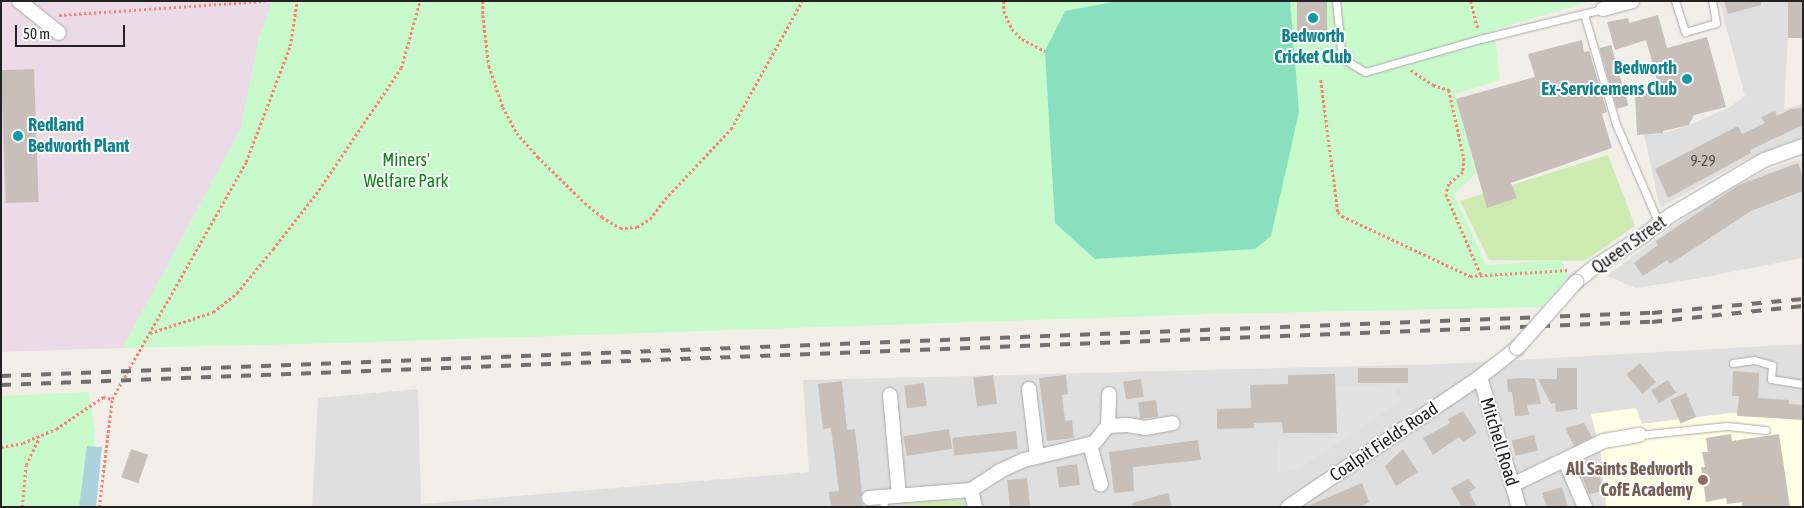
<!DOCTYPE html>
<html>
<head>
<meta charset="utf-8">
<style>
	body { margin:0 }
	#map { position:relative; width:1804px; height:508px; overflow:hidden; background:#f2efe9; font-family:"Asap Condensed",sans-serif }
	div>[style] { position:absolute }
	.residential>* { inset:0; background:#e0dfdf }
	.industrial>* { inset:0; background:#ebdbe8 }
	.education>* { inset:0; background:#ffffe5 }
	.grass>* { inset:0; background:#cdebb0 }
	.park>* { inset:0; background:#c8facc }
	.pitch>* { inset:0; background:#88e0be }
	.parking>* { inset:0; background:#e2e2e2 }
	.water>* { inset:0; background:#aad3df }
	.building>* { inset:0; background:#c7bfb8; transform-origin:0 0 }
	.path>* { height:2.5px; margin-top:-1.25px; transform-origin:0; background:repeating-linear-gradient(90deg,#fa8072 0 2.5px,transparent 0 5px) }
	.roads { filter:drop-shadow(0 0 1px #a9a9a9) drop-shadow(0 0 1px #a9a9a9) }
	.service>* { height:7px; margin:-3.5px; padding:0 3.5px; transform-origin:3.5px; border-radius:3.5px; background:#fff }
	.minor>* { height:14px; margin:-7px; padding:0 7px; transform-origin:7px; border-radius:7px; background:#fff }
	.rail>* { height:4px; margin-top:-2px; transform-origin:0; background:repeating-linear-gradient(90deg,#707070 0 10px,transparent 0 20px) }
	.bridges { filter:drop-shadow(0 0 1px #a9a9a9) drop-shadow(0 0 1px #a9a9a9) }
	.minor-bridge>* { height:14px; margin:-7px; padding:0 7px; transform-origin:7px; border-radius:7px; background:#fff }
	.dots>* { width:14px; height:14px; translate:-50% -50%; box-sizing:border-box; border:2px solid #fff; border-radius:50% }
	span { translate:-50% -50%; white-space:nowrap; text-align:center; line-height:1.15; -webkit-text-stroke:4px #fff; paint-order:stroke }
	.number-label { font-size:15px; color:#4b4948 }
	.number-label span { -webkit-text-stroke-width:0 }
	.culture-label { font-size:18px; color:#0d838f; font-weight:700 }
	.right { translate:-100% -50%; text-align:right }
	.left { translate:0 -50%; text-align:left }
	.park-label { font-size:18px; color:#0c8416 }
	.street-label { font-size:18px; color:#222 }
	.education-label { font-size:18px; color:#785e54; font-weight:700 }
	.frame { position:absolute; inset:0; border:2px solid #222; pointer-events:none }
	.scale { position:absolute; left:15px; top:25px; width:110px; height:22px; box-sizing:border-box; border:2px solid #222; border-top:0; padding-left:6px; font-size:15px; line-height:18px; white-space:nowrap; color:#222; -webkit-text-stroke:4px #fff; paint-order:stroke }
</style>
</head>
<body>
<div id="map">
	<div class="residential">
		<div style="clip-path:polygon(1719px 1px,1788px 1px,1788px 38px,1784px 109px,1803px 104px,1803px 139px,1784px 144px,1746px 160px,1661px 207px,1658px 199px,1644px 134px,1663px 133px,1689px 125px,1730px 107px,1745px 96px)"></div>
		<div style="clip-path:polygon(1800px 159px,1803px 165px,1803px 258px,1700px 278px,1636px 288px,1607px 276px,1698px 207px,1766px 170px)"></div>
		<div style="clip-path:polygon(1803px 344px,1803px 416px,1732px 413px,1641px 424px,1591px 414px,1601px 454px,1607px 507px,312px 507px,318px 398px,418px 389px,421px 504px,809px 472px,803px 380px,1443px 364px)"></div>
	</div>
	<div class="industrial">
		<div style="clip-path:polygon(1px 1px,272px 1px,259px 38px,241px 128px,123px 348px,1px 352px)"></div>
	</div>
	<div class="education">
		<div style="clip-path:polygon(1636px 408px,1642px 424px,1732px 413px,1803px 416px,1803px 507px,1606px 506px,1601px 454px,1591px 414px)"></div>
	</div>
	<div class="grass">
		<div style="clip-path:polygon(1608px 155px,1635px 226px,1584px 261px,1489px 260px,1460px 201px)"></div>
		<div style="clip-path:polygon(949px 500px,962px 501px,965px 507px,891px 507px)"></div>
	</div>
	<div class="park">
		<div style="clip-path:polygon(272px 1px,1591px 1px,1494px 30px,1500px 80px,1455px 94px,1476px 173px,1454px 194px,1486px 265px,1561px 260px,1569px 276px,1542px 307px,1213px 314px,339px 343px,123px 348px,241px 128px,259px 38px)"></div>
		<div style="clip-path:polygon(89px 392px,95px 432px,88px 507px,1px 507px,1px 396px)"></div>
	</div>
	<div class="pitch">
		<div style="clip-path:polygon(1118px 1px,1290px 1px,1299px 112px,1271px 236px,1255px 249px,1095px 259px,1055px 223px,1045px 51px,1065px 11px)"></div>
	</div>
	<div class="parking">
		<div style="clip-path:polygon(1402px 384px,1395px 390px,1401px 400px,1362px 428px,1296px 470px,1278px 472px,1277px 440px,1333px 438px,1337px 433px,1336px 387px)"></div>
	</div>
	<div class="water">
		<div style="clip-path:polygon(87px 446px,102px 447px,96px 507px,79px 507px)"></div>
	</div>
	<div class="building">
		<div style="left:1297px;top:1px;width:30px;height:30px"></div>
		<div style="clip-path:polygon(1724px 1px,1761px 1px,1761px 5px,1728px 14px)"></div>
		<div style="left:1788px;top:1px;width:14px;height:37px"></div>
		<div style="clip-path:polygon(1658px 15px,1667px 48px,1707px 37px,1726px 107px,1694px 115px,1689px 125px,1663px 131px,1663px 133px,1637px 135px,1635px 94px,1659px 87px,1646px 40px,1615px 50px,1607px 22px,1628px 18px,1629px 23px)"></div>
		<div style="clip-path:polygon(1582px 40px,1584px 52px,1589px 51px,1607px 112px,1602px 114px,1612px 148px,1511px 183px,1517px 198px,1487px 208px,1456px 99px,1535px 77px,1528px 54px)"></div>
		<div style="left:1611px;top:45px;width:63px;height:12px;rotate:74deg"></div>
		<div style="left:34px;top:69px;width:133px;height:33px;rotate:88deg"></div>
		<div style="clip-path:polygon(1803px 108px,1803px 125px,1750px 150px,1751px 153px,1668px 198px,1655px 169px,1738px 126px,1742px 134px,1765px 123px,1761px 117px,1775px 111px,1777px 116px,1791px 109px)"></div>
		<div style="clip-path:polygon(1798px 163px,1803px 177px,1803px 191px,1751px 211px,1670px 264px,1667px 260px,1643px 276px,1634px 263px,1658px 245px,1656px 241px,1739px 185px)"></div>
		<div style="left:1640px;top:363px;width:25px;height:18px;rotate:50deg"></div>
		<div style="left:1408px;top:368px;width:15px;height:50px;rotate:90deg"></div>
		<div style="clip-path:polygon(1557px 368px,1577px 368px,1577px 409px,1556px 412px,1555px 403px,1551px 404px,1538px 379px,1557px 379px)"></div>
		<div style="clip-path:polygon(1733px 371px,1759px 373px,1758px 398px,1789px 400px,1789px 404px,1803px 405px,1803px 420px,1737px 416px,1739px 396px,1732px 396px)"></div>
		<div style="clip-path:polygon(1335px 374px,1337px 433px,1283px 433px,1282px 422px,1254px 423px,1254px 428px,1217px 429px,1217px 409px,1251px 408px,1250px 385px,1288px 384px,1288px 375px)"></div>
		<div style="left:993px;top:375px;width:29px;height:20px;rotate:82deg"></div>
		<div style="clip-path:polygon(1066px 375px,1068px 394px,1062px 395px,1065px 421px,1072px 420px,1074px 438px,1047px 441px,1039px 378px)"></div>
		<div style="clip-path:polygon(1525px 378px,1535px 379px,1541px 404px,1527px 405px,1529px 415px,1515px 416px,1512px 392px,1508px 392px,1507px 379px)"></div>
		<div style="left:1141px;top:379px;width:18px;height:18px;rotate:81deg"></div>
		<div style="left:1668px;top:380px;width:15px;height:20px;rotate:58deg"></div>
		<div style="clip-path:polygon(842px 381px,847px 430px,855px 429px,862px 493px,860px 499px,864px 507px,831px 507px,829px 492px,839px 491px,831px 428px,823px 429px,818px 384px)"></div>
		<div style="left:924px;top:383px;width:23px;height:20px;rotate:83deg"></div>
		<div style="left:1686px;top:393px;width:26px;height:17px;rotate:67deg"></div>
		<div style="left:1156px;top:400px;width:17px;height:18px;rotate:83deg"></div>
		<div style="clip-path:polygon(1463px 411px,1477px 433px,1463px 442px,1459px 437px,1433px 455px,1423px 438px,1450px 423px,1448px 419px)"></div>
		<div style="clip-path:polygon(1584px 423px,1592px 437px,1574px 446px,1565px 428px)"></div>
		<div style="left:949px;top:429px;width:20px;height:46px;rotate:81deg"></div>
		<div style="left:1016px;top:431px;width:18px;height:64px;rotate:84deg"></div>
		<div style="clip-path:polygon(1731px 434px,1732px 441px,1779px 434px,1790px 507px,1742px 507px,1742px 502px,1727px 504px,1726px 498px,1706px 502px,1701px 467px,1705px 467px,1702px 452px,1708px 452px,1706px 438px)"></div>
		<div style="left:1534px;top:435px;width:16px;height:23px;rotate:76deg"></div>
		<div style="clip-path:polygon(1198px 440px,1201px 460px,1133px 467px,1134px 491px,1114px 493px,1109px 452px)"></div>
		<div style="left:131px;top:449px;width:18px;height:30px;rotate:19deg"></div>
		<div style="clip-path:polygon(1403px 449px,1418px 472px,1396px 486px,1385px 466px)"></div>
		<div style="left:1077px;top:464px;width:21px;height:21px;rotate:82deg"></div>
		<div style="clip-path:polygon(1599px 472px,1603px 491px,1589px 494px,1582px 476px)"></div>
		<div style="left:1027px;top:478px;width:29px;height:20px;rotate:84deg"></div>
		<div style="clip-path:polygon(1468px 479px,1476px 488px,1469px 492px,1477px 507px,1462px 507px,1451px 488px)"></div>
		<div style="clip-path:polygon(1362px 483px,1369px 502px,1360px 507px,1305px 507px)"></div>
		<div style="clip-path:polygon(1562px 487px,1568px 507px,1547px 507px,1542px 493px)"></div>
		<div style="clip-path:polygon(1168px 493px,1172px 507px,1133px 507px,1132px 503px)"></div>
	</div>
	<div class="path">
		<div style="left:483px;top:1px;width:14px;rotate:90deg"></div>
		<div style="left:483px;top:15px;width:51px;rotate:83.3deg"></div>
		<div style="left:489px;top:66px;width:43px;rotate:71.1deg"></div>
		<div style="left:503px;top:107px;width:30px;rotate:62deg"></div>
		<div style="left:517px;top:133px;width:32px;rotate:49deg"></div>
		<div style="left:538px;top:157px;width:66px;rotate:44.4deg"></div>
		<div style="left:585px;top:203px;width:22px;rotate:39deg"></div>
		<div style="left:602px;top:217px;width:21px;rotate:31deg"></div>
		<div style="left:620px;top:228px;width:17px;rotate:-3deg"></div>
		<div style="left:637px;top:227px;width:15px;rotate:-32deg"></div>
		<div style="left:650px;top:219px;width:25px;rotate:-53deg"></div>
		<div style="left:665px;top:199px;width:96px;rotate:-46.7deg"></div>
		<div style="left:731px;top:129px;width:146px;rotate:-61deg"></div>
		<div style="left:1004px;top:1px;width:10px;rotate:90deg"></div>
		<div style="left:1004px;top:11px;width:20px;rotate:66deg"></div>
		<div style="left:1012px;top:29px;width:14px;rotate:45deg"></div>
		<div style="left:1022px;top:39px;width:26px;rotate:28deg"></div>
		<div style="left:1471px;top:1px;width:29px;rotate:76deg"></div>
		<div style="left:59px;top:15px;width:206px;rotate:-3.9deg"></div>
		<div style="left:1411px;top:70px;width:27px;rotate:34deg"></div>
		<div style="left:1433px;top:85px;width:17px;rotate:17deg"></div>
		<div style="left:1449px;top:90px;width:70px;rotate:77.6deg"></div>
		<div style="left:1464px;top:158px;width:14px;rotate:94deg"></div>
		<div style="left:1463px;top:172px;width:18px;rotate:139deg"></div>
		<div style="left:1449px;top:184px;width:10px;rotate:107deg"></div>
		<div style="left:1446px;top:194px;width:88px;rotate:66.6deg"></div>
		<div style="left:1321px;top:80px;width:133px;rotate:82.7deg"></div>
		<div style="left:1338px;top:212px;width:6px;rotate:45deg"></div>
		<div style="left:1342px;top:216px;width:141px;rotate:25.1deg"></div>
		<div style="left:1470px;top:276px;width:98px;rotate:-3.5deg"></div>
		<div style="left:150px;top:333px;width:66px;rotate:-18.4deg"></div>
		<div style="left:213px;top:312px;width:31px;rotate:-38deg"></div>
		<div style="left:237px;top:293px;width:57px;rotate:-50.7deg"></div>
		<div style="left:273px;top:249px;width:70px;rotate:-52deg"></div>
		<div style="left:316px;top:194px;width:152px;rotate:-56deg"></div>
		<div style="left:401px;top:68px;width:70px;rotate:-74.2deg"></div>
		<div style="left:1px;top:447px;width:22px;rotate:-10deg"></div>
		<div style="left:23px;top:443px;width:36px;rotate:-23deg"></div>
		<div style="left:56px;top:429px;width:57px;rotate:-34.2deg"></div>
		<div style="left:103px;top:397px;width:9px;rotate:13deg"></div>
		<div style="left:22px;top:507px;width:42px;rotate:-84.6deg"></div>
		<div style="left:26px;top:465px;width:30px;rotate:-64deg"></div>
		<div style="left:99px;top:507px;width:109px;rotate:-83.1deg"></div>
		<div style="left:112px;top:399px;width:272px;rotate:-60.5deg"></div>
		<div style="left:246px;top:162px;width:124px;rotate:-69.2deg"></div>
		<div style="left:290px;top:46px;width:46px;rotate:-81.2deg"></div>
	</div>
	<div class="roads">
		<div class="service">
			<div style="left:1336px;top:1px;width:57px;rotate:84deg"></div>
			<div style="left:1342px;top:58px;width:27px;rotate:31deg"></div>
			<div style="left:1365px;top:72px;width:120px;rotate:-16deg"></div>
			<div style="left:1480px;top:39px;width:127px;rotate:-13.7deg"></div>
			<div style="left:1675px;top:1px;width:33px;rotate:72deg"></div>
			<div style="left:1685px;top:32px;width:32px;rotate:-16deg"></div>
			<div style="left:1716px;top:23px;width:22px;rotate:-100deg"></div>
			<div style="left:1584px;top:14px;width:115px;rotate:73.8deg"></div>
			<div style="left:1616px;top:124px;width:109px;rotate:66.7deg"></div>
			<div style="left:1733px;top:363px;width:21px;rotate:-8deg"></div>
			<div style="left:1754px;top:360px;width:19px;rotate:16deg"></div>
			<div style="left:1772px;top:365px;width:14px;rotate:94deg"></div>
			<div style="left:1771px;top:379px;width:32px;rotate:9deg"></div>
			<div style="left:1639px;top:435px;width:88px;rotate:-5.8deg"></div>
			<div style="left:1727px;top:426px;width:39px;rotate:6deg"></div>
			<div style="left:883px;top:497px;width:10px;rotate:84deg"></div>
		</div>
		<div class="minor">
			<div style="left:19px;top:1px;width:51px;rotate:38.7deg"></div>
			<div style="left:1603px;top:9px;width:30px;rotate:-15deg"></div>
			<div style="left:1576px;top:282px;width:26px;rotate:-39deg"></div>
			<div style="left:1596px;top:266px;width:56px;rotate:-32.6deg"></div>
			<div style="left:1643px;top:236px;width:35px;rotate:-37deg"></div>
			<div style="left:1671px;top:215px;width:108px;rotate:-30.6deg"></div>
			<div style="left:1764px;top:160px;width:41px;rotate:-19.7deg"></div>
			<div style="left:1480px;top:377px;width:136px;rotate:73.3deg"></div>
			<div style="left:1029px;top:389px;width:68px;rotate:83.3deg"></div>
			<div style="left:890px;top:395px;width:101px;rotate:84.9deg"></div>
			<div style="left:1108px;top:426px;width:32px;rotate:-88deg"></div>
			<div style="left:1090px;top:445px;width:41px;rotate:74.6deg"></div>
			<div style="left:1565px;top:461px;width:50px;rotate:66.5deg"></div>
			<div style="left:1512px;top:485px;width:102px;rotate:-25.6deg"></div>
			<div style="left:1604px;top:441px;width:36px;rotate:-10deg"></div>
			<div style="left:971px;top:490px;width:17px;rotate:77deg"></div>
			<div style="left:869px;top:498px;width:102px;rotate:-4.5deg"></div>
			<div style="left:971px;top:490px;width:35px;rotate:-33deg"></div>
			<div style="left:1000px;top:471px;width:26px;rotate:-25deg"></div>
			<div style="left:1024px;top:460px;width:72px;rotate:-13.7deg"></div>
			<div style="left:1094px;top:443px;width:22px;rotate:-51deg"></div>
			<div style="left:1108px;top:426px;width:20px;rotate:-3deg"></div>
			<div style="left:1128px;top:425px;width:17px;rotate:10deg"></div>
			<div style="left:1145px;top:428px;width:28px;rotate:-10deg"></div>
			<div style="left:1288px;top:507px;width:232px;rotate:-34.1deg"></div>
			<div style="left:1480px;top:377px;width:47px;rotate:-38.1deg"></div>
		</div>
	</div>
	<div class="rail">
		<div style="left:1px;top:376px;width:1652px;rotate:-2.19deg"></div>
		<div style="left:1652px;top:313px;width:152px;rotate:-5.3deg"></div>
		<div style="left:1px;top:385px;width:1652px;rotate:-2.19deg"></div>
		<div style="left:1652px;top:322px;width:152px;rotate:-6deg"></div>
	</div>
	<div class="bridges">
		<div class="minor-bridge">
			<div style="left:1517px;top:348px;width:89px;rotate:-48.2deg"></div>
		</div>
	</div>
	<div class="dots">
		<div style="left:1313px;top:18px;background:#0f9aa8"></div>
		<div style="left:1687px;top:79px;background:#0f9aa8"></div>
		<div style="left:18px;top:136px;background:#0f9aa8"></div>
		<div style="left:1703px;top:480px;background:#8d6e63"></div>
	</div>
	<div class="number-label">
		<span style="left:1703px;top:161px">9-29</span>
	</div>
	<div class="culture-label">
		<span style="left:1313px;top:47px">Bedworth<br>Cricket Club</span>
		<span class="right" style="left:1677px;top:79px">Bedworth<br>Ex-Servicemens Club</span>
		<span class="left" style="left:28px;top:136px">Redland<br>Bedworth Plant</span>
	</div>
	<div class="park-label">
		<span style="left:406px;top:171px">Miners'<br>Welfare Park</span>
	</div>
	<div class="street-label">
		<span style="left:1629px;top:245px;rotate:-35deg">Queen Street</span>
		<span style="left:1384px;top:442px;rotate:-34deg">Coalpit Fields Road</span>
		<span style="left:1499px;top:442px;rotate:73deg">Mitchell Road</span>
	</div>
	<div class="education-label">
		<span class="right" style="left:1693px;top:480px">All Saints Bedworth<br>CofE Academy</span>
	</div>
	<div class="frame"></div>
	<div class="scale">50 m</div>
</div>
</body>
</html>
